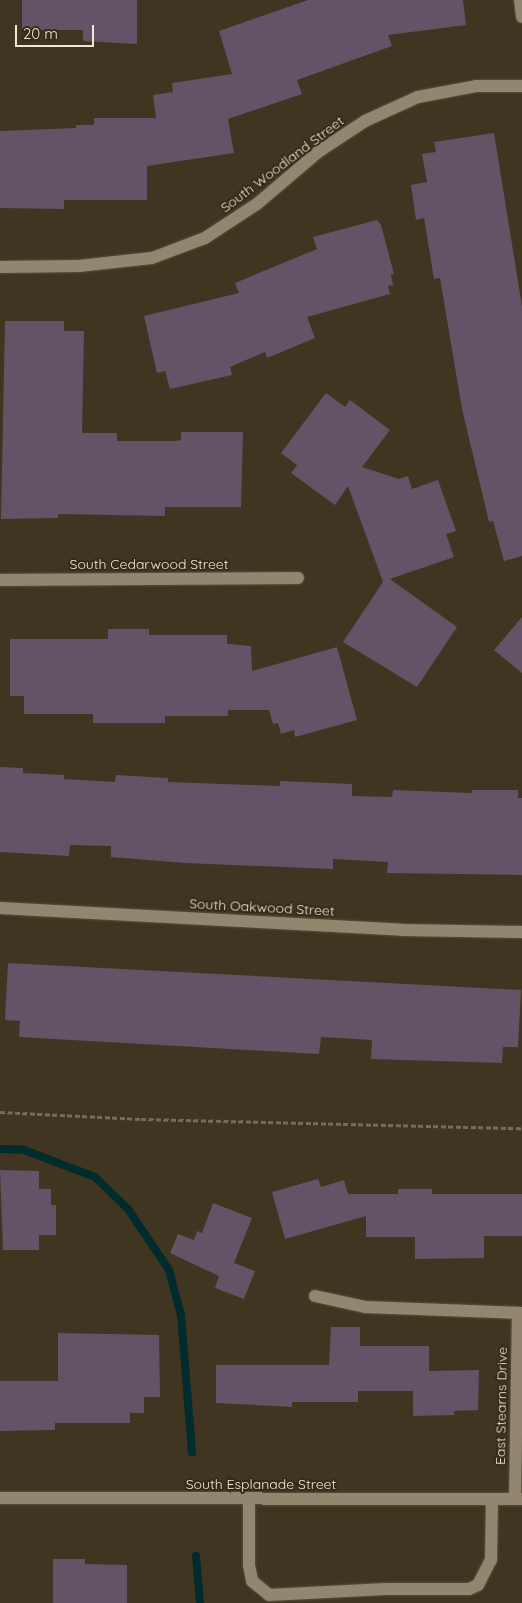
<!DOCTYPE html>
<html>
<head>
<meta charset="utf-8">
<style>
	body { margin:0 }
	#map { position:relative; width:522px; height:1603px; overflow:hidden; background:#403520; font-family:Quicksand,sans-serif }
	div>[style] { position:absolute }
	.stream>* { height:8px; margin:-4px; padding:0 4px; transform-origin:4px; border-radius:4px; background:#002c2d }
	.building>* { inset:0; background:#635366 }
	.path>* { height:3px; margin-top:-1.5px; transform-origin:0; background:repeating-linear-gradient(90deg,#766c5a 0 5px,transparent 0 7.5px) }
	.roads { filter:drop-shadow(0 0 1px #5a513f) drop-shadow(0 0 1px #5a513f) }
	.service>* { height:12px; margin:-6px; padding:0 6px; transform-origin:6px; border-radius:6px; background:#93866f }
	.minor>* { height:12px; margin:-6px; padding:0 6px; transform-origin:6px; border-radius:6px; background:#93866f }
	.secondary>* { height:12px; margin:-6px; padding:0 6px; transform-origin:6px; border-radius:6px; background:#93866f }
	span { translate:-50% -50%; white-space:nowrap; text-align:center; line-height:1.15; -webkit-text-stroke:4px #352b17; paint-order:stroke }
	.street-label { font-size:14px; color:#ede6da }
	.scale { position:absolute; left:15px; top:25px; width:79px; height:22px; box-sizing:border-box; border:2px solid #ede6da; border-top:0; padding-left:6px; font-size:15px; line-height:18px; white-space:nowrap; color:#ede6da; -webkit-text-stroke:4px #352b17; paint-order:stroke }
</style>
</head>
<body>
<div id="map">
	<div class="stream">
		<div style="left:0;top:1149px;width:24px;rotate:2deg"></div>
		<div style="left:24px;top:1150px;width:76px;rotate:20.8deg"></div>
		<div style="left:95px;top:1177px;width:46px;rotate:44.1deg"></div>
		<div style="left:128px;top:1209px;width:73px;rotate:56.1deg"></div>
		<div style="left:169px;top:1270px;width:47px;rotate:75.1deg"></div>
		<div style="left:181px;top:1315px;width:138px;rotate:85.4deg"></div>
		<div style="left:196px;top:1556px;width:47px;rotate:85.1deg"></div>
	</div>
	<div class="building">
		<div style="clip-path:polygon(22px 0,137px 0,137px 44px,83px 41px,83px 30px,22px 30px)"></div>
		<div style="clip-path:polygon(308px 0,463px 0,466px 25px,388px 35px,392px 46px,297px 80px,302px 94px,228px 119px,234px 153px,147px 166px,147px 200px,64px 200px,64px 209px,0 208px,0 131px,76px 128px,76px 125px,94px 125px,94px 118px,156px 118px,153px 95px,173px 92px,172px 83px,232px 74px,219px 31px)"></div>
		<div style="clip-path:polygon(494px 133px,522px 306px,522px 556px,504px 561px,493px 521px,489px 522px,462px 409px,440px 278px,434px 279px,424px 218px,416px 220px,411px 185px,427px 182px,422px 154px,436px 152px,434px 142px)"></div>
		<div style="clip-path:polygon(377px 220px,381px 225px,394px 274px,391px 274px,393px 285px,388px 286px,390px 294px,307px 317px,315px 338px,267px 358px,265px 352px,230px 367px,232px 375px,170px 389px,165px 371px,157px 373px,144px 316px,239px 293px,235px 283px,317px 249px,313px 237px)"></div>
		<div style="clip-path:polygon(5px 321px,64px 321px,64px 331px,84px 331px,82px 433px,117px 433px,117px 441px,175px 441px,181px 440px,181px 432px,243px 432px,241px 507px,165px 507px,165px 516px,58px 514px,58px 518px,1px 519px)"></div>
		<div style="clip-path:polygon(326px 393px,345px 407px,350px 400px,390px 430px,362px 467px,399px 479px,408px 476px,412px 489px,438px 480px,456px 531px,446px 534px,454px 557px,390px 579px,457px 627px,417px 687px,343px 642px,383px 582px,348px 486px,335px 505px,291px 473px,297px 465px,281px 453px)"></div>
		<div style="clip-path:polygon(522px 617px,522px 673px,494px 650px)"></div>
		<div style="clip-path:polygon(108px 629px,149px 629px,149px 635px,227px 635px,227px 644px,251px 646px,252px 671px,337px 647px,357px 720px,295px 737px,294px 730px,281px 734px,278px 723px,273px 724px,269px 710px,228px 710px,228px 716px,165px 716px,165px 723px,93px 723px,93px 714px,24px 714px,24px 696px,10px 696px,10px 639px,108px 639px)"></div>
		<div style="clip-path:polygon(0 767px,23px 768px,23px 773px,64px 775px,64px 779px,115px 782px,116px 775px,168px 778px,168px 782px,280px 786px,280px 781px,352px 784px,352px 796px,392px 797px,393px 790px,472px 793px,472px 790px,518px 790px,518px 798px,522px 798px,522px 875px,387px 873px,388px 862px,333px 859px,333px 869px,185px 863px,111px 857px,111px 846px,70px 845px,69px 856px,0 852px)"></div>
		<div style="clip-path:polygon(8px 963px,521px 990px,518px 1047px,503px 1047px,502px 1063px,371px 1059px,372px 1040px,321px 1037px,319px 1054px,19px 1037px,20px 1021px,5px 1020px)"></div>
		<div style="clip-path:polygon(0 1170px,39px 1171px,39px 1189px,51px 1189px,51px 1205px,56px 1205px,56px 1235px,39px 1235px,39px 1250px,3px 1250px)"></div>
		<div style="clip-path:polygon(318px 1179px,321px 1187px,344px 1180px,348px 1194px,398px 1194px,398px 1189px,432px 1189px,432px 1194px,522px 1194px,522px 1236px,484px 1236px,484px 1258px,415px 1259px,415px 1237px,366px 1237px,366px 1216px,285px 1239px,272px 1192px)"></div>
		<div style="clip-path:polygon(213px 1203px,252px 1218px,234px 1263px,255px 1271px,244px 1299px,215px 1288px,219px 1276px,170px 1253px,178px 1234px,194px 1240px,197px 1231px,202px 1233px)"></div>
		<div style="clip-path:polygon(331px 1327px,360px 1327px,360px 1346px,429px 1346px,429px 1371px,479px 1370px,478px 1410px,454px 1411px,454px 1415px,413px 1416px,413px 1391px,358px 1391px,358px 1402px,292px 1402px,292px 1407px,216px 1403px,216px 1365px,329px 1365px)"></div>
		<div style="clip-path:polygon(58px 1333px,159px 1335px,160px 1397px,144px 1397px,144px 1413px,130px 1413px,130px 1423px,55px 1423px,55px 1430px,0 1431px,0 1381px,58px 1381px)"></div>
		<div style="clip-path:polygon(53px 1559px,85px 1559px,85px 1564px,127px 1565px,127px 1603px,53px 1603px)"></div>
	</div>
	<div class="path">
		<div style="left:0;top:1112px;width:141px;rotate:2.8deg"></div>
		<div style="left:141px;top:1119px;width:381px;rotate:1.4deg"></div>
	</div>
	<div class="roads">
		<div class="service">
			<div style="left:249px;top:1499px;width:66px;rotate:90deg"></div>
			<div style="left:249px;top:1565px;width:16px;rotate:79deg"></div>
			<div style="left:252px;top:1581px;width:22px;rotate:39deg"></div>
			<div style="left:269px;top:1595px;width:117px;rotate:-2.9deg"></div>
			<div style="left:386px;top:1589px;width:83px"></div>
			<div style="left:469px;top:1589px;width:10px;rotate:-24deg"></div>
			<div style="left:478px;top:1585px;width:28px;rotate:-63deg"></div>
			<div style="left:491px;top:1560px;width:61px;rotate:-89.1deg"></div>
		</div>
		<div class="minor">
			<div style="left:520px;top:0;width:17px;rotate:83deg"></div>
			<div style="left:0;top:267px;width:79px;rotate:-0.7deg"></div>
			<div style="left:79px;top:266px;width:73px;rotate:-6.3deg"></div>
			<div style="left:152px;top:258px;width:57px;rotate:-20.7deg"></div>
			<div style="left:205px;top:238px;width:62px;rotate:-33.2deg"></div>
			<div style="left:257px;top:204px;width:80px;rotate:-40.4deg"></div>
			<div style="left:318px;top:152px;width:56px;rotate:-33.4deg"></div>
			<div style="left:365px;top:121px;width:58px;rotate:-24.4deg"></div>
			<div style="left:418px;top:97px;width:59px;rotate:-10.7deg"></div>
			<div style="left:476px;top:86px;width:46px"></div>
			<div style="left:0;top:580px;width:298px;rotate:-0.4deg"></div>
			<div style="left:0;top:908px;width:403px;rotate:3.1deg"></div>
			<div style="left:402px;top:930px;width:120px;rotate:1deg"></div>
			<div style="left:315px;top:1296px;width:51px;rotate:12.4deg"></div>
			<div style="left:365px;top:1307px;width:157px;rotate:2.2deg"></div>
			<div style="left:515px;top:1499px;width:186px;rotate:-89.1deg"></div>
		</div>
		<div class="secondary">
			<div style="left:0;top:1498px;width:522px;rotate:0.11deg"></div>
		</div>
	</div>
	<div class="street-label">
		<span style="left:282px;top:164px;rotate:-37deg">South Woodland Street</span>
		<span style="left:149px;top:564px">South Cedarwood Street</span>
		<span style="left:262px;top:907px;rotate:3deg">South Oakwood Street</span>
		<span style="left:501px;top:1406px;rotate:-89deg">East Stearns Drive</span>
		<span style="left:261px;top:1484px">South Esplanade Street</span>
	</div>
	<div class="scale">20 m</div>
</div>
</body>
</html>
